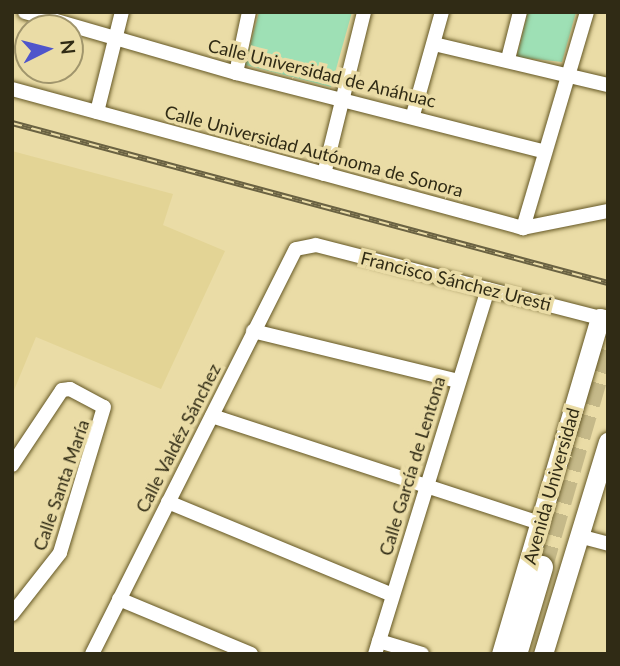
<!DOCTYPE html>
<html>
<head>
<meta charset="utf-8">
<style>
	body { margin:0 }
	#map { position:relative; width:620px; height:666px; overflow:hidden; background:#eadca6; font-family:Lato,sans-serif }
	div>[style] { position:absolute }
	.built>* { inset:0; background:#e3d495 }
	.green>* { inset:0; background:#9ee0b5 }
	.primary-tunnel>* { height:23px; margin-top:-11.5px; transform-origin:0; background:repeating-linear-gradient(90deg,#c5b989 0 23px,transparent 0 34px) }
	.roads { filter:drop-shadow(0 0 2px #645724) drop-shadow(0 0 2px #645724) }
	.street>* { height:14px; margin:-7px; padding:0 7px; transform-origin:7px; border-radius:7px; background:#fff }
	.secondary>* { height:19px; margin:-9.5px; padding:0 9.5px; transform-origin:9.5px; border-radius:9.5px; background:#fff }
	.primary>* { height:23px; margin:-11.5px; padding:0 11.5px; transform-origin:11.5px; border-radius:11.5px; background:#fff }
	.rail>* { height:6px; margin-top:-3px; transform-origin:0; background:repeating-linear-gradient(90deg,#eadca6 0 10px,#6a6242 0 20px); box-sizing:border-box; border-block:2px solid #6a6242 }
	span { translate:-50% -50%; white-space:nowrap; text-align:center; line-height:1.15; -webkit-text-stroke:7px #eadca6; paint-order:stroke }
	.street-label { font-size:18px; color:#302b15 }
	.frame { position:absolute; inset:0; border:14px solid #302b15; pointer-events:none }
	.north { position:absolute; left:14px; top:14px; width:70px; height:70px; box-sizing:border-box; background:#eadca6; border:2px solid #a0956c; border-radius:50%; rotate:84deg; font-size:19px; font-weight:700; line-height:28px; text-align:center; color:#302b15 }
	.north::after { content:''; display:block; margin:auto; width:24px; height:32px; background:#4f55cb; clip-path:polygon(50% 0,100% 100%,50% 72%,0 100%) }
</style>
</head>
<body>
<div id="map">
	<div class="built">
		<div style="clip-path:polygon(12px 151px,173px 194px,163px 225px,225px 251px,161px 389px,36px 337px,12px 395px)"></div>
	</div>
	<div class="green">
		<div style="clip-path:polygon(259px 12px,352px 12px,331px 87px,245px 65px)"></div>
		<div style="clip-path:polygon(528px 12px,576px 12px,562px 62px,517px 57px)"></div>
	</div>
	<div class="primary-tunnel">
		<div style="left:541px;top:567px;width:240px;rotate:-73.8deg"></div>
	</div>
	<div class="roads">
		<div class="street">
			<div style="left:25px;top:12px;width:220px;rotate:16.1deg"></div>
			<div style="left:236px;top:73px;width:317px;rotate:14.3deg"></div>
			<div style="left:434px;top:44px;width:179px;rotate:13.3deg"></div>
			<div style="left:508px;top:59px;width:49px;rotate:-75.7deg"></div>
			<div style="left:236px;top:73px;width:62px;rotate:-78deg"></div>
			<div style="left:12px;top:89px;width:530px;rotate:15.22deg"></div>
			<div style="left:523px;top:228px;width:87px;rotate:-11.3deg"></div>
			<div style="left:97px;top:112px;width:103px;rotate:-76deg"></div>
			<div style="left:413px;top:115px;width:107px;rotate:-74.3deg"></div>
			<div style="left:324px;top:174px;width:167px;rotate:-76.1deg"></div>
			<div style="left:523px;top:228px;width:225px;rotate:-73.5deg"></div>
			<div style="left:253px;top:331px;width:211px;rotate:13.7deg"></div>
			<div style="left:212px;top:416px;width:345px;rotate:18.1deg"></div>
			<div style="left:12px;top:465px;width:90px;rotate:-56.3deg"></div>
			<div style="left:62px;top:390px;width:8px;rotate:-7deg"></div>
			<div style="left:70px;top:389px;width:38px;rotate:28deg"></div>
			<div style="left:104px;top:407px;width:152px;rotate:106.8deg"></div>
			<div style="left:60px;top:553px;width:78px;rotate:128.2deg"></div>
			<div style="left:168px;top:502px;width:243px;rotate:22.5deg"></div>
			<div style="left:579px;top:536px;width:30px;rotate:15deg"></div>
			<div style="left:119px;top:599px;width:143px;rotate:22.6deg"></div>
			<div style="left:379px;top:641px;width:45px;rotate:16.8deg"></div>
			<div style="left:92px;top:654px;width:453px;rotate:-63.3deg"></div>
			<div style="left:296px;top:249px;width:20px;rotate:-11deg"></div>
			<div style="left:316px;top:245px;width:293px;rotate:14.4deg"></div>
			<div style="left:375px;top:654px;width:382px;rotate:-72.8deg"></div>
		</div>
		<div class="secondary">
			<div style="left:501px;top:654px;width:350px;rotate:-73.6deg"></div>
			<div style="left:600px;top:318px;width:8px;rotate:14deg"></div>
			<div style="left:543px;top:654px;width:222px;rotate:-73deg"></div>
		</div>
		<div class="primary">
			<div style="left:515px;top:654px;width:91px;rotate:-73.4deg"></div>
		</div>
	</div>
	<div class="rail">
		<div style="left:12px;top:123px;width:617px;rotate:15.03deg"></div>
	</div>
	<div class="street-label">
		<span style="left:322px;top:73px;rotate:14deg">Calle Universidad de Anáhuac</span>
		<span style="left:314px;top:151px;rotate:15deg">Calle Universidad Autónoma de Sonora</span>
		<span style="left:456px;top:281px;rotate:14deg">Francisco Sánchez Uresti</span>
		<span style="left:178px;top:438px;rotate:-63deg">Calle Valdéz Sánchez</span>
		<span style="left:412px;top:466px;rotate:-73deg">Calle García de Lentona</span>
		<span style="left:61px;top:485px;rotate:-71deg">Calle Santa María</span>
		<span style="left:551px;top:486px;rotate:-74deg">Avenida Universidad</span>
	</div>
	<div class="frame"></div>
	<div class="north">N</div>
</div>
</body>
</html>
